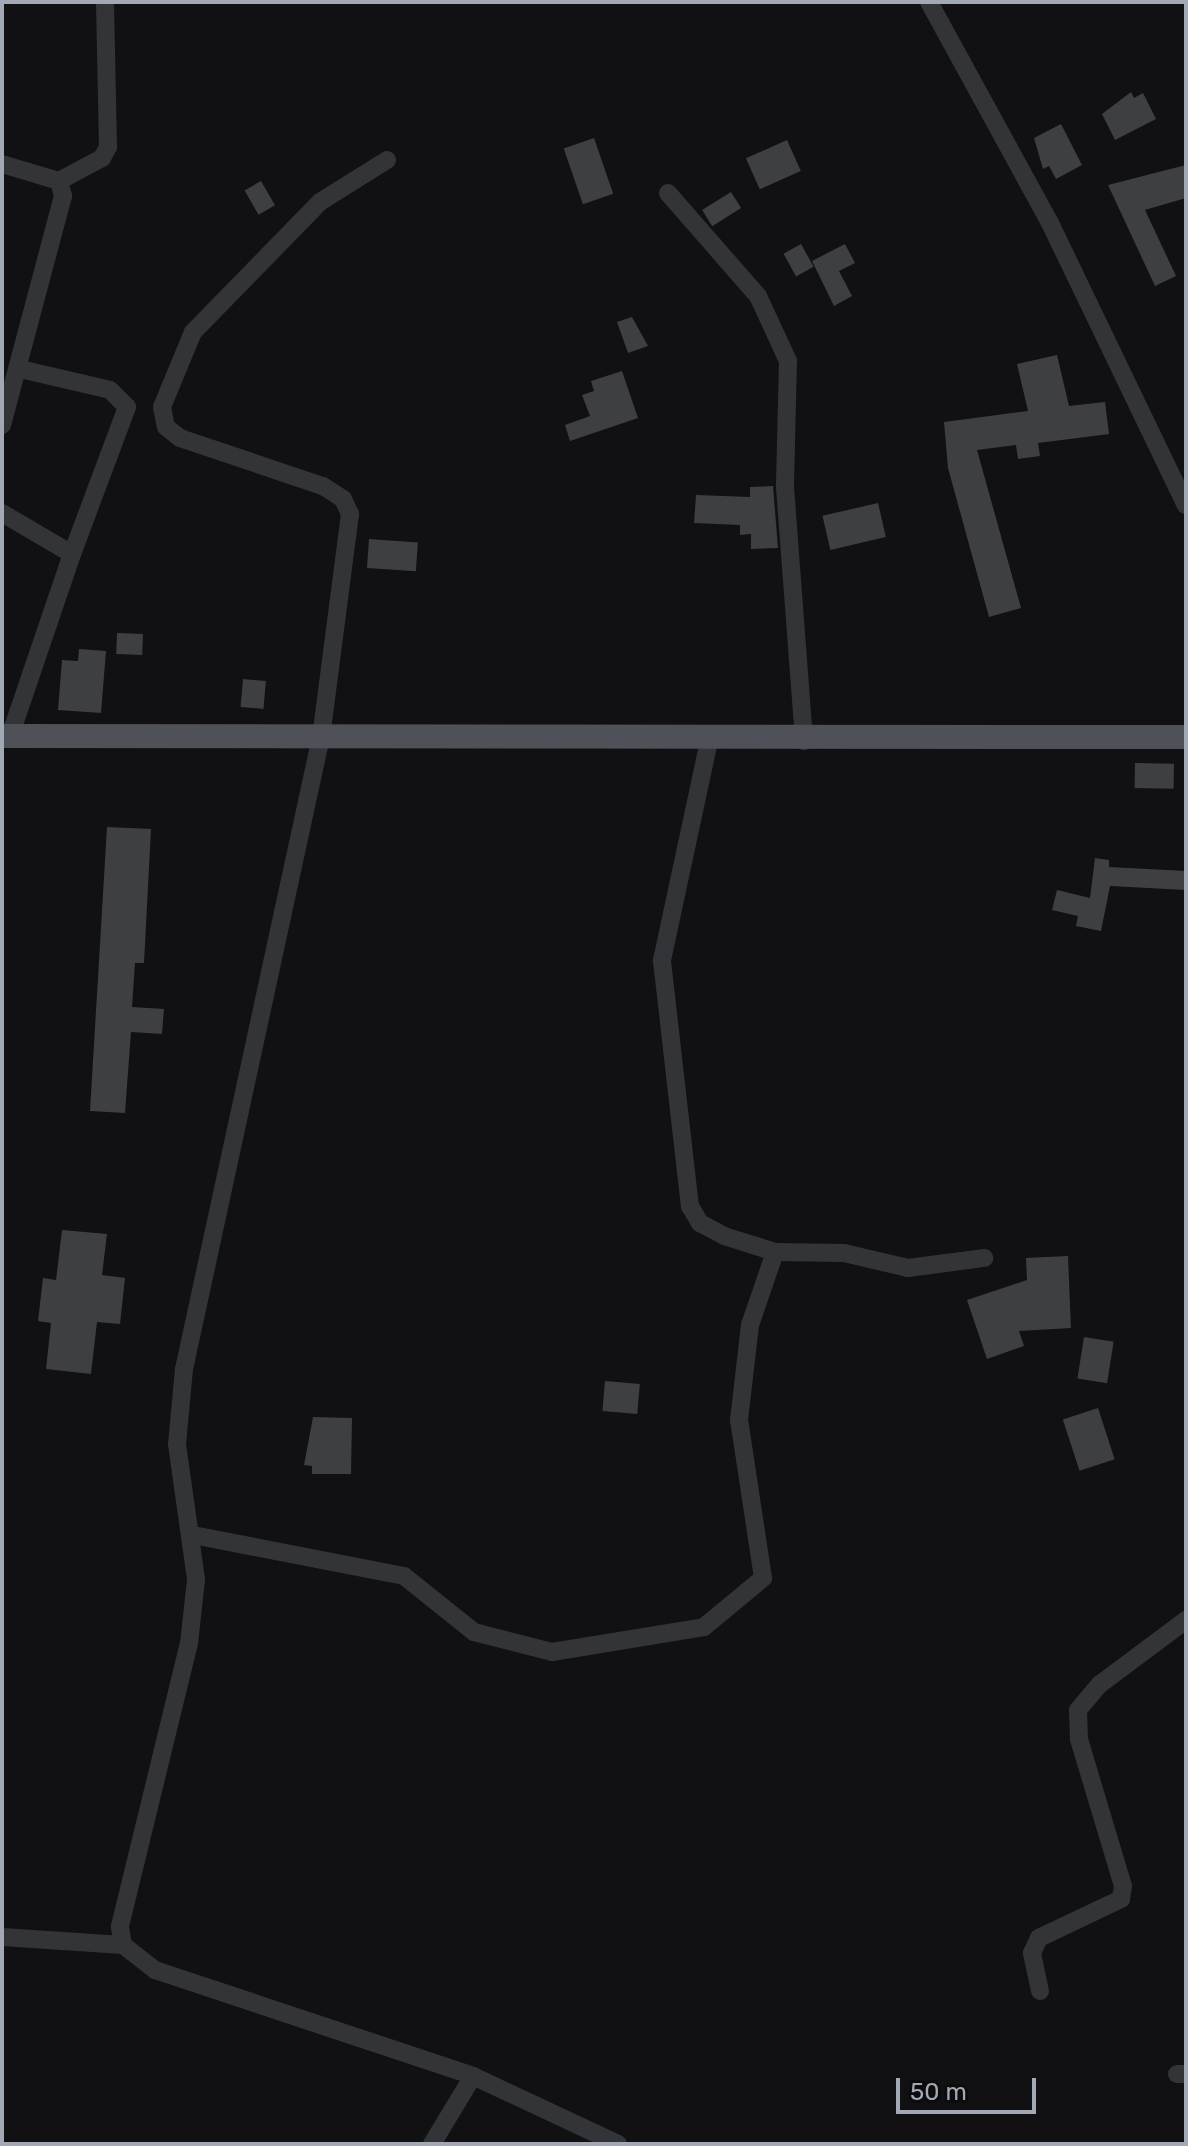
<!DOCTYPE html>
<html>
<head>
<meta charset="utf-8">
<style>
	body { margin:0 }
	#map { position:relative; width:1188px; height:2146px; overflow:hidden; background:#111113; font-family:Rubik,sans-serif }
	div>[style] { position:absolute }
	.building>* { inset:0; background:#3d3f43; transform-origin:0 0 }
	.minor>* { height:18px; margin:-9px; padding:0 9px; transform-origin:9px; border-radius:9px; background:#323438 }
	.major>* { height:24px; margin:-12px; padding:0 12px; transform-origin:12px; border-radius:12px; background:#4e5157 }
	span { translate:-50% -50%; white-space:nowrap; text-align:center; line-height:1.15; -webkit-text-stroke:6px #0c0c0e; paint-order:stroke }
	.frame { position:absolute; inset:0; border:4px solid #a2a9b4; pointer-events:none }
	.scale { position:absolute; left:896px; top:2078px; width:140px; height:36px; box-sizing:border-box; border:4px solid #a2a9b4; border-top:0; padding-left:10px; font-size:24px; line-height:28px; white-space:nowrap; color:#a2a9b4; -webkit-text-stroke:6px #0c0c0e; paint-order:stroke }
</style>
</head>
<body>
<div id="map">
	<div class="building">
		<div style="clip-path:polygon(1131px 92px,1134px 98px,1143px 93px,1156px 119px,1115px 140px,1102px 114px)"></div>
		<div style="clip-path:polygon(1061px 124px,1082px 165px,1056px 179px,1049px 166px,1043px 169px,1034px 138px)"></div>
		<div style="left:594px;top:138px;width:59px;height:32px;rotate:71deg"></div>
		<div style="left:787px;top:140px;width:34px;height:45px;rotate:66deg"></div>
		<div style="clip-path:polygon(1186px 165px,1186px 198px,1145px 210px,1176px 276px,1155px 286px,1108px 185px)"></div>
		<div style="left:261px;top:181px;width:28px;height:19px;rotate:60deg"></div>
		<div style="left:731px;top:192px;width:19px;height:34px;rotate:58deg"></div>
		<div style="left:801px;top:244px;width:26px;height:20px;rotate:61deg"></div>
		<div style="clip-path:polygon(845px 244px,855px 263px,839px 271px,852px 296px,834px 306px,812px 261px)"></div>
		<div style="clip-path:polygon(632px 317px,648px 346px,628px 353px,617px 322px)"></div>
		<div style="clip-path:polygon(1057px 355px,1069px 406px,1105px 402px,1109px 434px,1038px 443px,1040px 456px,1018px 459px,1016px 445px,977px 450px,1021px 608px,989px 617px,948px 468px,944px 422px,1028px 411px,1017px 364px)"></div>
		<div style="clip-path:polygon(622px 371px,638px 418px,570px 441px,565px 425px,590px 416px,582px 395px,594px 391px,591px 381px)"></div>
		<div style="clip-path:polygon(773px 486px,778px 548px,751px 549px,751px 534px,740px 535px,740px 525px,694px 523px,696px 495px,750px 497px,750px 487px)"></div>
		<div style="left:878px;top:503px;width:35px;height:57px;rotate:77deg"></div>
		<div style="left:369px;top:539px;width:49px;height:29px;rotate:4deg"></div>
		<div style="left:117px;top:633px;width:26px;height:21px;rotate:2deg"></div>
		<div style="clip-path:polygon(79px 649px,106px 651px,101px 713px,58px 710px,62px 660px,78px 661px)"></div>
		<div style="left:243px;top:679px;width:23px;height:28px;rotate:5deg"></div>
		<div style="left:1135px;top:763px;width:39px;height:25px;rotate:1deg"></div>
		<div style="clip-path:polygon(107px 827px,151px 829px,144px 963px,135px 963px,132px 1007px,164px 1009px,162px 1034px,131px 1032px,125px 1113px,90px 1111px)"></div>
		<div style="clip-path:polygon(1095px 858px,1109px 860px,1109px 867px,1186px 871px,1186px 890px,1110px 886px,1101px 931px,1076px 926px,1078px 916px,1052px 910px,1057px 890px,1090px 898px)"></div>
		<div style="clip-path:polygon(62px 1230px,107px 1234px,102px 1275px,125px 1278px,120px 1324px,97px 1322px,91px 1374px,46px 1369px,51px 1323px,38px 1321px,43px 1278px,56px 1280px)"></div>
		<div style="clip-path:polygon(1068px 1256px,1071px 1328px,1019px 1331px,1024px 1346px,987px 1359px,967px 1300px,1027px 1280px,1026px 1258px)"></div>
		<div style="left:1084px;top:1337px;width:30px;height:42px;rotate:9deg"></div>
		<div style="left:605px;top:1381px;width:35px;height:30px;rotate:5deg"></div>
		<div style="left:1098px;top:1408px;width:54px;height:37px;rotate:72deg"></div>
		<div style="clip-path:polygon(313px 1417px,352px 1418px,351px 1474px,312px 1474px,312px 1466px,304px 1465px)"></div>
	</div>
	<div class="minor">
		<div style="left:929px;top:2px;width:252px;rotate:61.3deg"></div>
		<div style="left:1050px;top:223px;width:313px;rotate:64.3deg"></div>
		<div style="left:387px;top:160px;width:79px;rotate:147.9deg"></div>
		<div style="left:320px;top:202px;width:182px;rotate:134.3deg"></div>
		<div style="left:193px;top:332px;width:81px;rotate:112.5deg"></div>
		<div style="left:162px;top:407px;width:20px;rotate:79deg"></div>
		<div style="left:166px;top:427px;width:18px;rotate:38deg"></div>
		<div style="left:180px;top:438px;width:151px;rotate:18.6deg"></div>
		<div style="left:323px;top:486px;width:24px;rotate:33deg"></div>
		<div style="left:343px;top:499px;width:17px;rotate:65deg"></div>
		<div style="left:350px;top:514px;width:225px;rotate:97.4deg"></div>
		<div style="left:321px;top:737px;width:647px;rotate:102.23deg"></div>
		<div style="left:184px;top:1369px;width:75px;rotate:95.3deg"></div>
		<div style="left:177px;top:1444px;width:137px;rotate:82deg"></div>
		<div style="left:196px;top:1580px;width:63px;rotate:96.3deg"></div>
		<div style="left:189px;top:1643px;width:292px;rotate:103.7deg"></div>
		<div style="left:120px;top:1927px;width:18px;rotate:81deg"></div>
		<div style="left:123px;top:1945px;width:41px;rotate:38deg"></div>
		<div style="left:155px;top:1970px;width:335px;rotate:18.4deg"></div>
		<div style="left:473px;top:2076px;width:160px;rotate:25.1deg"></div>
		<div style="left:2px;top:164px;width:59px;rotate:16.6deg"></div>
		<div style="left:59px;top:181px;width:16px;rotate:75deg"></div>
		<div style="left:63px;top:196px;width:237px;rotate:104.9deg"></div>
		<div style="left:59px;top:181px;width:49px;rotate:-28.1deg"></div>
		<div style="left:102px;top:158px;width:13px;rotate:-61deg"></div>
		<div style="left:108px;top:147px;width:145px;rotate:-91.2deg"></div>
		<div style="left:668px;top:193px;width:137px;rotate:48.9deg"></div>
		<div style="left:758px;top:296px;width:72px;rotate:65.2deg"></div>
		<div style="left:788px;top:361px;width:126px;rotate:91.4deg"></div>
		<div style="left:785px;top:487px;width:255px;rotate:85.7deg"></div>
		<div style="left:20px;top:369px;width:92px;rotate:13.1deg"></div>
		<div style="left:110px;top:390px;width:24px;rotate:45deg"></div>
		<div style="left:127px;top:407px;width:157px;rotate:110.5deg"></div>
		<div style="left:2px;top:513px;width:81px;rotate:30.4deg"></div>
		<div style="left:72px;top:554px;width:192px;rotate:108.8deg"></div>
		<div style="left:709px;top:741px;width:225px;rotate:102.1deg"></div>
		<div style="left:662px;top:961px;width:247px;rotate:83.5deg"></div>
		<div style="left:690px;top:1206px;width:20px;rotate:60deg"></div>
		<div style="left:700px;top:1223px;width:27px;rotate:28deg"></div>
		<div style="left:724px;top:1236px;width:53px;rotate:17.4deg"></div>
		<div style="left:775px;top:1252px;width:69px;rotate:0.8deg"></div>
		<div style="left:844px;top:1253px;width:66px;rotate:13.2deg"></div>
		<div style="left:908px;top:1268px;width:77px;rotate:-7.5deg"></div>
		<div style="left:193px;top:1535px;width:215px;rotate:11deg"></div>
		<div style="left:404px;top:1576px;width:90px;rotate:38.7deg"></div>
		<div style="left:474px;top:1632px;width:81px;rotate:14.4deg"></div>
		<div style="left:552px;top:1652px;width:154px;rotate:-9.3deg"></div>
		<div style="left:704px;top:1627px;width:77px;rotate:-39.7deg"></div>
		<div style="left:763px;top:1578px;width:160px;rotate:-98.6deg"></div>
		<div style="left:739px;top:1420px;width:96px;rotate:-83.4deg"></div>
		<div style="left:750px;top:1325px;width:77px;rotate:-71.1deg"></div>
		<div style="left:2px;top:1937px;width:121px;rotate:3.8deg"></div>
		<div style="left:1040px;top:1991px;width:39px;rotate:-102deg"></div>
		<div style="left:1032px;top:1953px;width:17px;rotate:-65deg"></div>
		<div style="left:1039px;top:1938px;width:91px;rotate:-25.4deg"></div>
		<div style="left:1121px;top:1899px;width:13px;rotate:-81deg"></div>
		<div style="left:1123px;top:1886px;width:153px;rotate:-106.7deg"></div>
		<div style="left:1079px;top:1739px;width:29px;rotate:-92deg"></div>
		<div style="left:1078px;top:1710px;width:33px;rotate:-50deg"></div>
		<div style="left:1099px;top:1685px;width:109px;rotate:-36.8deg"></div>
		<div style="left:1177px;top:2074px;width:9px"></div>
		<div style="left:432px;top:2144px;width:79px;rotate:-58.9deg"></div>
	</div>
	<div class="major">
		<div style="left:2px;top:736px;width:1184px;rotate:0.05deg"></div>
	</div>
	<div class="frame"></div>
	<div class="scale">50 m</div>
</div>
</body>
</html>
